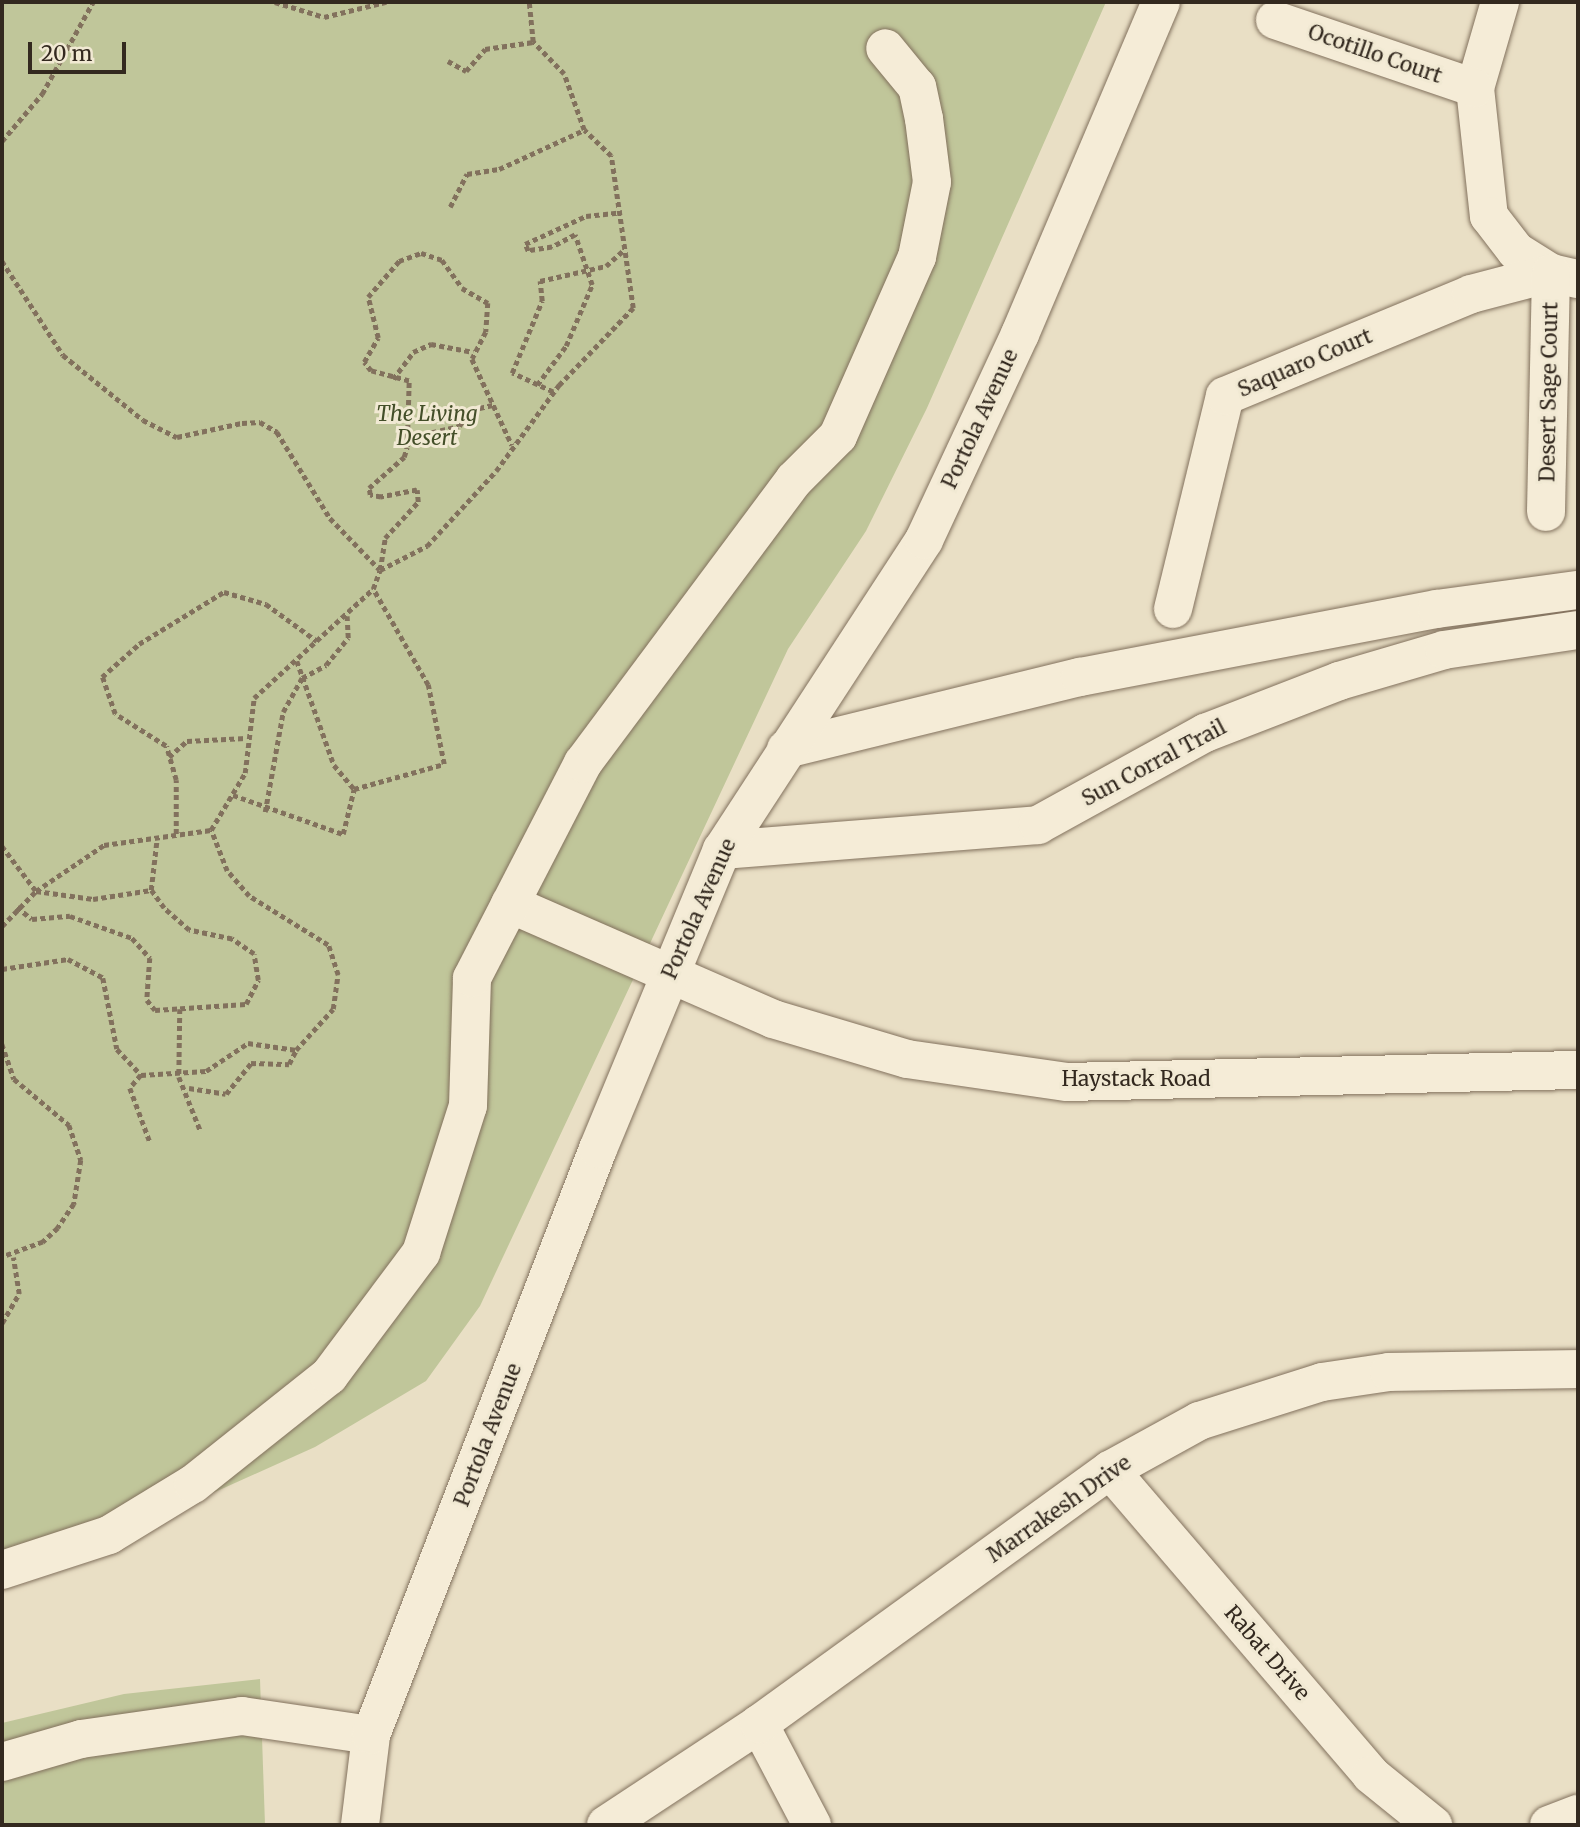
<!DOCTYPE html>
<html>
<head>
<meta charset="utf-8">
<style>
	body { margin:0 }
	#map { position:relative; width:1580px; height:1827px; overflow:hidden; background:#e9dfc5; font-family:Merriweather,serif }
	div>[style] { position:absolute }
	.green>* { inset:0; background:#c0c69a }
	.path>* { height:4.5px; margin-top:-2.25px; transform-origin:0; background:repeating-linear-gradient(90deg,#82715d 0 5px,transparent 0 8.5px) }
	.roads { filter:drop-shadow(0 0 2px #82715d) drop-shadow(0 0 2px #82715d) }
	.minor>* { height:38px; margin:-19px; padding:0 19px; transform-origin:19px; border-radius:19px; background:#f5ecd7 }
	span { translate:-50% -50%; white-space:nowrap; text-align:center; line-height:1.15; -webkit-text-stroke:6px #f1e9d3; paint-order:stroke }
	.street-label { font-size:21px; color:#33291f }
	.park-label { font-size:21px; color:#434e28; font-style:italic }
	.frame { position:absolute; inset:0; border:4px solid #33291f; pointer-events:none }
	.scale { position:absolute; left:28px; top:42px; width:98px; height:32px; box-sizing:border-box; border:4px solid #33291f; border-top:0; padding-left:9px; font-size:21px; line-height:24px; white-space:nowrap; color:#33291f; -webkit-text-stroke:5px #f1e9d3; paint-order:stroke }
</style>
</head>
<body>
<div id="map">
	<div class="green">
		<div style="clip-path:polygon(2px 2px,1106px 2px,927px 408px,866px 531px,788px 649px,480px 1306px,426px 1381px,315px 1447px,2px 1588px)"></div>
		<div style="clip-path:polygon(260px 1679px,265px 1825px,2px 1825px,2px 1723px,124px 1694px)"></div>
	</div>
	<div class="path">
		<div style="left:275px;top:2px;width:51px;rotate:17deg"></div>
		<div style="left:324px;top:17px;width:64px;rotate:-13.6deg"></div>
		<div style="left:448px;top:61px;width:21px;rotate:29deg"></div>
		<div style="left:466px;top:71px;width:29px;rotate:-49deg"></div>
		<div style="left:485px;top:49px;width:49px;rotate:-8.3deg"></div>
		<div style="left:2px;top:141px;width:62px;rotate:-49.6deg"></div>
		<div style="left:42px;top:94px;width:105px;rotate:-61deg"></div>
		<div style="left:450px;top:207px;width:37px;rotate:-63deg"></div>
		<div style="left:467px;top:174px;width:32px;rotate:-9deg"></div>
		<div style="left:499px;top:169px;width:94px;rotate:-24.6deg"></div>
		<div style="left:2px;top:261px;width:112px;rotate:57deg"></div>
		<div style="left:63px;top:355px;width:103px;rotate:39.1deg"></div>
		<div style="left:143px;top:420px;width:38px;rotate:27deg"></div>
		<div style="left:177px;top:437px;width:66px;rotate:-12.2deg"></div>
		<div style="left:242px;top:423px;width:18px;rotate:-3deg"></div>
		<div style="left:260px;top:422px;width:20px;rotate:30deg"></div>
		<div style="left:277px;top:432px;width:101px;rotate:58.4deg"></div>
		<div style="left:330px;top:518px;width:71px;rotate:46.1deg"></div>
		<div style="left:393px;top:379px;width:34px;rotate:-53deg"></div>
		<div style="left:413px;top:352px;width:20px;rotate:-24deg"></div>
		<div style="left:431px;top:344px;width:43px;rotate:10.8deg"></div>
		<div style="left:537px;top:385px;width:49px;rotate:-53.4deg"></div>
		<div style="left:566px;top:346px;width:66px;rotate:-66.9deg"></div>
		<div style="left:592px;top:285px;width:53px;rotate:-108.8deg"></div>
		<div style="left:575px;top:235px;width:26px;rotate:152deg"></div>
		<div style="left:552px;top:247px;width:24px;rotate:171deg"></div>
		<div style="left:528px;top:251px;width:8px;rotate:-113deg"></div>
		<div style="left:525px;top:244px;width:67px;rotate:-24.7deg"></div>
		<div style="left:586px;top:216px;width:36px;rotate:-6deg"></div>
		<div style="left:553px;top:392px;width:45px;rotate:-155.1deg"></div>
		<div style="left:512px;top:373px;width:78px;rotate:-67.4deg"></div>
		<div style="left:542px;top:301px;width:20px;rotate:-96deg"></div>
		<div style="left:540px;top:281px;width:68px;rotate:-12.8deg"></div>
		<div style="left:606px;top:266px;width:25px;rotate:-42deg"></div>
		<div style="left:407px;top:438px;width:53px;rotate:-13deg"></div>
		<div style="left:459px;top:426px;width:20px;rotate:-53deg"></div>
		<div style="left:471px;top:410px;width:22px;rotate:-13deg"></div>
		<div style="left:380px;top:570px;width:32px;rotate:-81deg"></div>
		<div style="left:385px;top:538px;width:49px;rotate:-47.5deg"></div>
		<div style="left:418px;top:502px;width:12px;rotate:-95deg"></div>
		<div style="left:417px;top:490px;width:37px;rotate:169deg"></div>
		<div style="left:381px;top:497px;width:11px;rotate:-170deg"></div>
		<div style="left:370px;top:495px;width:7px;rotate:-98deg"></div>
		<div style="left:369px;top:488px;width:47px;rotate:-41.5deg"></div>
		<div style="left:404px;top:457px;width:10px;rotate:-73deg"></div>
		<div style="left:407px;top:447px;width:66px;rotate:-88.3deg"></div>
		<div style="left:409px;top:381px;width:39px;rotate:-165deg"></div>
		<div style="left:371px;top:371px;width:11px;rotate:-128deg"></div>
		<div style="left:364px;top:362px;width:28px;rotate:-60deg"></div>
		<div style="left:378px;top:338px;width:42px;rotate:-103.7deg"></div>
		<div style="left:368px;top:297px;width:48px;rotate:-49.3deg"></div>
		<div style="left:399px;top:261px;width:23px;rotate:-20deg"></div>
		<div style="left:421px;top:253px;width:22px;rotate:18deg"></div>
		<div style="left:442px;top:260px;width:34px;rotate:54deg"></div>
		<div style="left:462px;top:288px;width:30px;rotate:30deg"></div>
		<div style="left:488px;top:303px;width:29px;rotate:94deg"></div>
		<div style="left:486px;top:332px;width:30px;rotate:117deg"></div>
		<div style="left:472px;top:359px;width:95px;rotate:65.1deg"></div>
		<div style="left:297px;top:661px;width:110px;rotate:70.4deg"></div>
		<div style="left:334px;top:765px;width:31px;rotate:50deg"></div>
		<div style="left:354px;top:789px;width:93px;rotate:-15.5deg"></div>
		<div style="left:444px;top:764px;width:81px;rotate:-101.4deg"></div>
		<div style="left:428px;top:685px;width:111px;rotate:-119.8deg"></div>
		<div style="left:169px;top:757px;width:24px;rotate:-42deg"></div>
		<div style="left:187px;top:741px;width:59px;rotate:-2.9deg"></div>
		<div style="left:233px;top:795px;width:117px;rotate:19.5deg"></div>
		<div style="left:343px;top:834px;width:46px;rotate:-76.3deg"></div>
		<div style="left:265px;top:812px;width:102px;rotate:-79.8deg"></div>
		<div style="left:283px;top:712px;width:39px;rotate:-61deg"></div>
		<div style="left:302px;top:678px;width:27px;rotate:-28deg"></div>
		<div style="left:326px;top:665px;width:35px;rotate:-51deg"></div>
		<div style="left:348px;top:638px;width:22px;rotate:-93deg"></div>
		<div style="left:176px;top:834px;width:54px;rotate:-90deg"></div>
		<div style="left:176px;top:780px;width:35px;rotate:-106deg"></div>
		<div style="left:166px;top:746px;width:60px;rotate:-147.9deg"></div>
		<div style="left:115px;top:714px;width:39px;rotate:-109deg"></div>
		<div style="left:102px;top:677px;width:50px;rotate:-41.7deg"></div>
		<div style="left:139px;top:644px;width:100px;rotate:-31.5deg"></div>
		<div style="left:224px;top:592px;width:44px;rotate:15.9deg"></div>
		<div style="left:266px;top:604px;width:63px;rotate:36deg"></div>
		<div style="left:2px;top:846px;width:56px;rotate:52.9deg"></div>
		<div style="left:36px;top:891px;width:58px;rotate:8deg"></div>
		<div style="left:93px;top:899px;width:59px;rotate:-8.8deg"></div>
		<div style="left:17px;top:907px;width:19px;rotate:39deg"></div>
		<div style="left:32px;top:919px;width:38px;rotate:-5deg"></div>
		<div style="left:70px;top:916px;width:66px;rotate:19.5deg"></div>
		<div style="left:132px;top:938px;width:27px;rotate:48deg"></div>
		<div style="left:150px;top:958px;width:42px;rotate:94.1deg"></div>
		<div style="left:147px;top:1000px;width:13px;rotate:51deg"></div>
		<div style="left:155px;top:1010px;width:91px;rotate:-3.8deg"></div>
		<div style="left:246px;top:1004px;width:27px;rotate:-63deg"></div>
		<div style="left:258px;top:980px;width:26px;rotate:-99deg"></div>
		<div style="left:254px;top:954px;width:27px;rotate:-146deg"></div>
		<div style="left:232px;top:939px;width:44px;rotate:-168.2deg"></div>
		<div style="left:189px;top:930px;width:33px;rotate:-139deg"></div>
		<div style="left:164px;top:908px;width:22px;rotate:-126deg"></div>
		<div style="left:151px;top:890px;width:52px;rotate:-83.4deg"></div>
		<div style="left:2px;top:926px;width:49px;rotate:-45.8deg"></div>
		<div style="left:36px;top:891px;width:82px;rotate:-34.1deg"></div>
		<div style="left:104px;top:845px;width:108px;rotate:-8deg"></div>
		<div style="left:211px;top:830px;width:66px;rotate:-59.2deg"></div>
		<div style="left:245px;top:773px;width:76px;rotate:-83.2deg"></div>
		<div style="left:254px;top:698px;width:161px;rotate:-42.5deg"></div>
		<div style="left:373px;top:589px;width:20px;rotate:-70deg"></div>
		<div style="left:380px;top:570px;width:53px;rotate:-27.1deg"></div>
		<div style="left:427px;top:546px;width:102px;rotate:-47.4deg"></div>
		<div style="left:496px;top:471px;width:107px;rotate:-53.8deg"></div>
		<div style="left:559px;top:385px;width:107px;rotate:-46.1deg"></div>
		<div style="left:633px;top:308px;width:154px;rotate:-98.2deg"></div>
		<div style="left:611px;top:156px;width:37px;rotate:-136deg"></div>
		<div style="left:584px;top:130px;width:59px;rotate:-109.7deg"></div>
		<div style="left:564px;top:74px;width:45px;rotate:-134.1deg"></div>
		<div style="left:533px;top:42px;width:40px;rotate:-95.7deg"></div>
		<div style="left:2px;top:969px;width:67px;rotate:-8.6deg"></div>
		<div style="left:68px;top:959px;width:40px;rotate:28deg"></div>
		<div style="left:103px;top:978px;width:72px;rotate:78.8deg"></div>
		<div style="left:117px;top:1049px;width:35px;rotate:47deg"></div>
		<div style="left:141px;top:1075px;width:65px;rotate:-3.5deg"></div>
		<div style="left:206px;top:1071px;width:50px;rotate:-33.7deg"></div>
		<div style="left:248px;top:1043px;width:49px;rotate:8.3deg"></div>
		<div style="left:296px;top:1050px;width:55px;rotate:-47.9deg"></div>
		<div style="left:333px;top:1009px;width:34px;rotate:-82deg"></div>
		<div style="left:338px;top:975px;width:32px;rotate:-108deg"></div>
		<div style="left:328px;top:945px;width:93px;rotate:-148.2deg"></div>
		<div style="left:249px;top:896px;width:33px;rotate:-131deg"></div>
		<div style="left:227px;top:871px;width:44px;rotate:-111.3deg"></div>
		<div style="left:180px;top:1009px;width:68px;rotate:90.8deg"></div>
		<div style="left:179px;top:1077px;width:59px;rotate:68.2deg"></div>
		<div style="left:2px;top:1044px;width:37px;rotate:71deg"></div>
		<div style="left:14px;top:1079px;width:72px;rotate:39.9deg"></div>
		<div style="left:69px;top:1125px;width:37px;rotate:71deg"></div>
		<div style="left:81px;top:1160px;width:45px;rotate:99deg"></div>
		<div style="left:74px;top:1204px;width:29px;rotate:124deg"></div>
		<div style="left:58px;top:1228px;width:21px;rotate:137deg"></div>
		<div style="left:43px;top:1242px;width:44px;rotate:159.9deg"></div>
		<div style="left:141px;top:1075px;width:17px;rotate:130deg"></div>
		<div style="left:130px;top:1088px;width:58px;rotate:69.7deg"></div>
		<div style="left:189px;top:1088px;width:37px;rotate:9deg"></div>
		<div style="left:226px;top:1094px;width:40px;rotate:-51deg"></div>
		<div style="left:251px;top:1063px;width:38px;rotate:2deg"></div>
		<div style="left:289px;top:1064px;width:16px;rotate:-63deg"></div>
		<div style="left:2px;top:1323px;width:34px;rotate:-60deg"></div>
		<div style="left:19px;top:1294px;width:37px;rotate:-99deg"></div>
	</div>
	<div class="roads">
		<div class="minor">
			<div style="left:1500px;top:2px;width:90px;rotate:106.2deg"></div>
			<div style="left:1475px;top:88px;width:129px;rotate:83.8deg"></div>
			<div style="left:1489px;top:216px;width:44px;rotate:52.4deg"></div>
			<div style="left:1516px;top:251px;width:41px;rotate:32.2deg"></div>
			<div style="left:1551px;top:273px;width:28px;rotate:13deg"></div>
			<div style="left:1275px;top:20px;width:211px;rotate:18.8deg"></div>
			<div style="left:1173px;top:609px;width:219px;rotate:-76.3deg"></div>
			<div style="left:1225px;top:396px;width:266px;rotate:-22.5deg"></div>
			<div style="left:1471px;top:294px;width:83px;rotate:-14.7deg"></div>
			<div style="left:1551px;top:273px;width:239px;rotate:91.2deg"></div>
			<div style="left:786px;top:749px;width:303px;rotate:-13.8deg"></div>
			<div style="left:1080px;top:677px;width:363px;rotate:-10.8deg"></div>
			<div style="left:1437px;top:609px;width:142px;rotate:-7.7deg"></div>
			<div style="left:722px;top:850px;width:317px;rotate:-4.5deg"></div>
			<div style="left:1038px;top:825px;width:191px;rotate:-28.9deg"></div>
			<div style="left:1205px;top:733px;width:144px;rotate:-21.2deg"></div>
			<div style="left:1339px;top:681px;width:109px;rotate:-16.4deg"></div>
			<div style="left:1444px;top:650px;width:135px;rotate:-8.5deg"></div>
			<div style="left:510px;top:904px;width:287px;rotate:23.6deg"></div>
			<div style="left:773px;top:1019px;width:140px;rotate:16.6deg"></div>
			<div style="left:907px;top:1059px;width:162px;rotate:8.2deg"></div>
			<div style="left:1067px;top:1082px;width:511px;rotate:-1.35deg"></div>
			<div style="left:1110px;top:1470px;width:401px;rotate:49.4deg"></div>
			<div style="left:1371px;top:1775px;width:80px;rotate:38.9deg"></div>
			<div style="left:2px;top:1570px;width:113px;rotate:-18.1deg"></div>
			<div style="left:109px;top:1535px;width:98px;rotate:-31.3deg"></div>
			<div style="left:193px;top:1484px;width:174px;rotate:-38.5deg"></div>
			<div style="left:329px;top:1376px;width:154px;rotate:-53.2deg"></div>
			<div style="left:421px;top:1253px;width:154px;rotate:-72.3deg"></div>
			<div style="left:468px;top:1106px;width:128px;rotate:-88.2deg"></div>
			<div style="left:472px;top:978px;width:242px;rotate:-62.7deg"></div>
			<div style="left:583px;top:763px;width:353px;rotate:-53.3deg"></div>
			<div style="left:794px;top:480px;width:62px;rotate:-45deg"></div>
			<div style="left:838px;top:436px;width:196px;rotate:-66.2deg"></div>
			<div style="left:917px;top:257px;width:76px;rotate:-78.7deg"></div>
			<div style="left:932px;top:182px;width:64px;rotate:-97.2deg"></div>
			<div style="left:924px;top:119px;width:33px;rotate:-102deg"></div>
			<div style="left:917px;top:87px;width:50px;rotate:-129.4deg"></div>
			<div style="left:759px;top:1724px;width:114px;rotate:62.3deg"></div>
			<div style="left:2px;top:1762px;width:82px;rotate:-16.2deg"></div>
			<div style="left:81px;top:1739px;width:163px;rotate:-8.1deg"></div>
			<div style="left:242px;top:1716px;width:130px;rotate:8.4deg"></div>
			<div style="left:360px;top:1825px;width:91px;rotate:-83deg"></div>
			<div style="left:371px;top:1735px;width:628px;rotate:-68.83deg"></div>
			<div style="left:598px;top:1149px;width:324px;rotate:-67.5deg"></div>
			<div style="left:722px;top:850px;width:370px;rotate:-56.9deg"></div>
			<div style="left:924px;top:540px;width:227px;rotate:-65deg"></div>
			<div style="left:1020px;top:334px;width:361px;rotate:-67deg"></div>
			<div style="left:606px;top:1825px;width:183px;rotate:-33.4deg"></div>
			<div style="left:759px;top:1724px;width:433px;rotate:-35.9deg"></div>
			<div style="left:1110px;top:1470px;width:102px;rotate:-28.8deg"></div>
			<div style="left:1199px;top:1421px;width:129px;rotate:-17.6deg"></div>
			<div style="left:1322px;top:1382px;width:68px;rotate:-8.5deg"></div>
			<div style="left:1389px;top:1372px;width:189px;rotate:-0.9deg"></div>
			<div style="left:1549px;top:1825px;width:31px;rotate:-21deg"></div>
		</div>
	</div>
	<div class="street-label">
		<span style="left:1375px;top:54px;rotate:19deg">Ocotillo Court</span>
		<span style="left:1305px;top:363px;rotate:-23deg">Saquaro Court</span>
		<span style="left:1549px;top:392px;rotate:-89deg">Desert Sage Court</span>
		<span style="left:980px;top:419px;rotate:-65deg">Portola Avenue</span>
		<span style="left:1154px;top:763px;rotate:-28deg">Sun Corral Trail</span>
		<span style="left:699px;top:909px;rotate:-66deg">Portola Avenue</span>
		<span style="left:1136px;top:1079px">Haystack Road</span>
		<span style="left:488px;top:1435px;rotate:-69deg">Portola Avenue</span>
		<span style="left:1059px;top:1509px;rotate:-35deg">Marrakesh Drive</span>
		<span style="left:1267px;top:1653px;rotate:49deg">Rabat Drive</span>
	</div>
	<div class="park-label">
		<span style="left:427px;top:426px">The Living<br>Desert</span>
	</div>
	<div class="frame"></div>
	<div class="scale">20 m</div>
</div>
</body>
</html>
